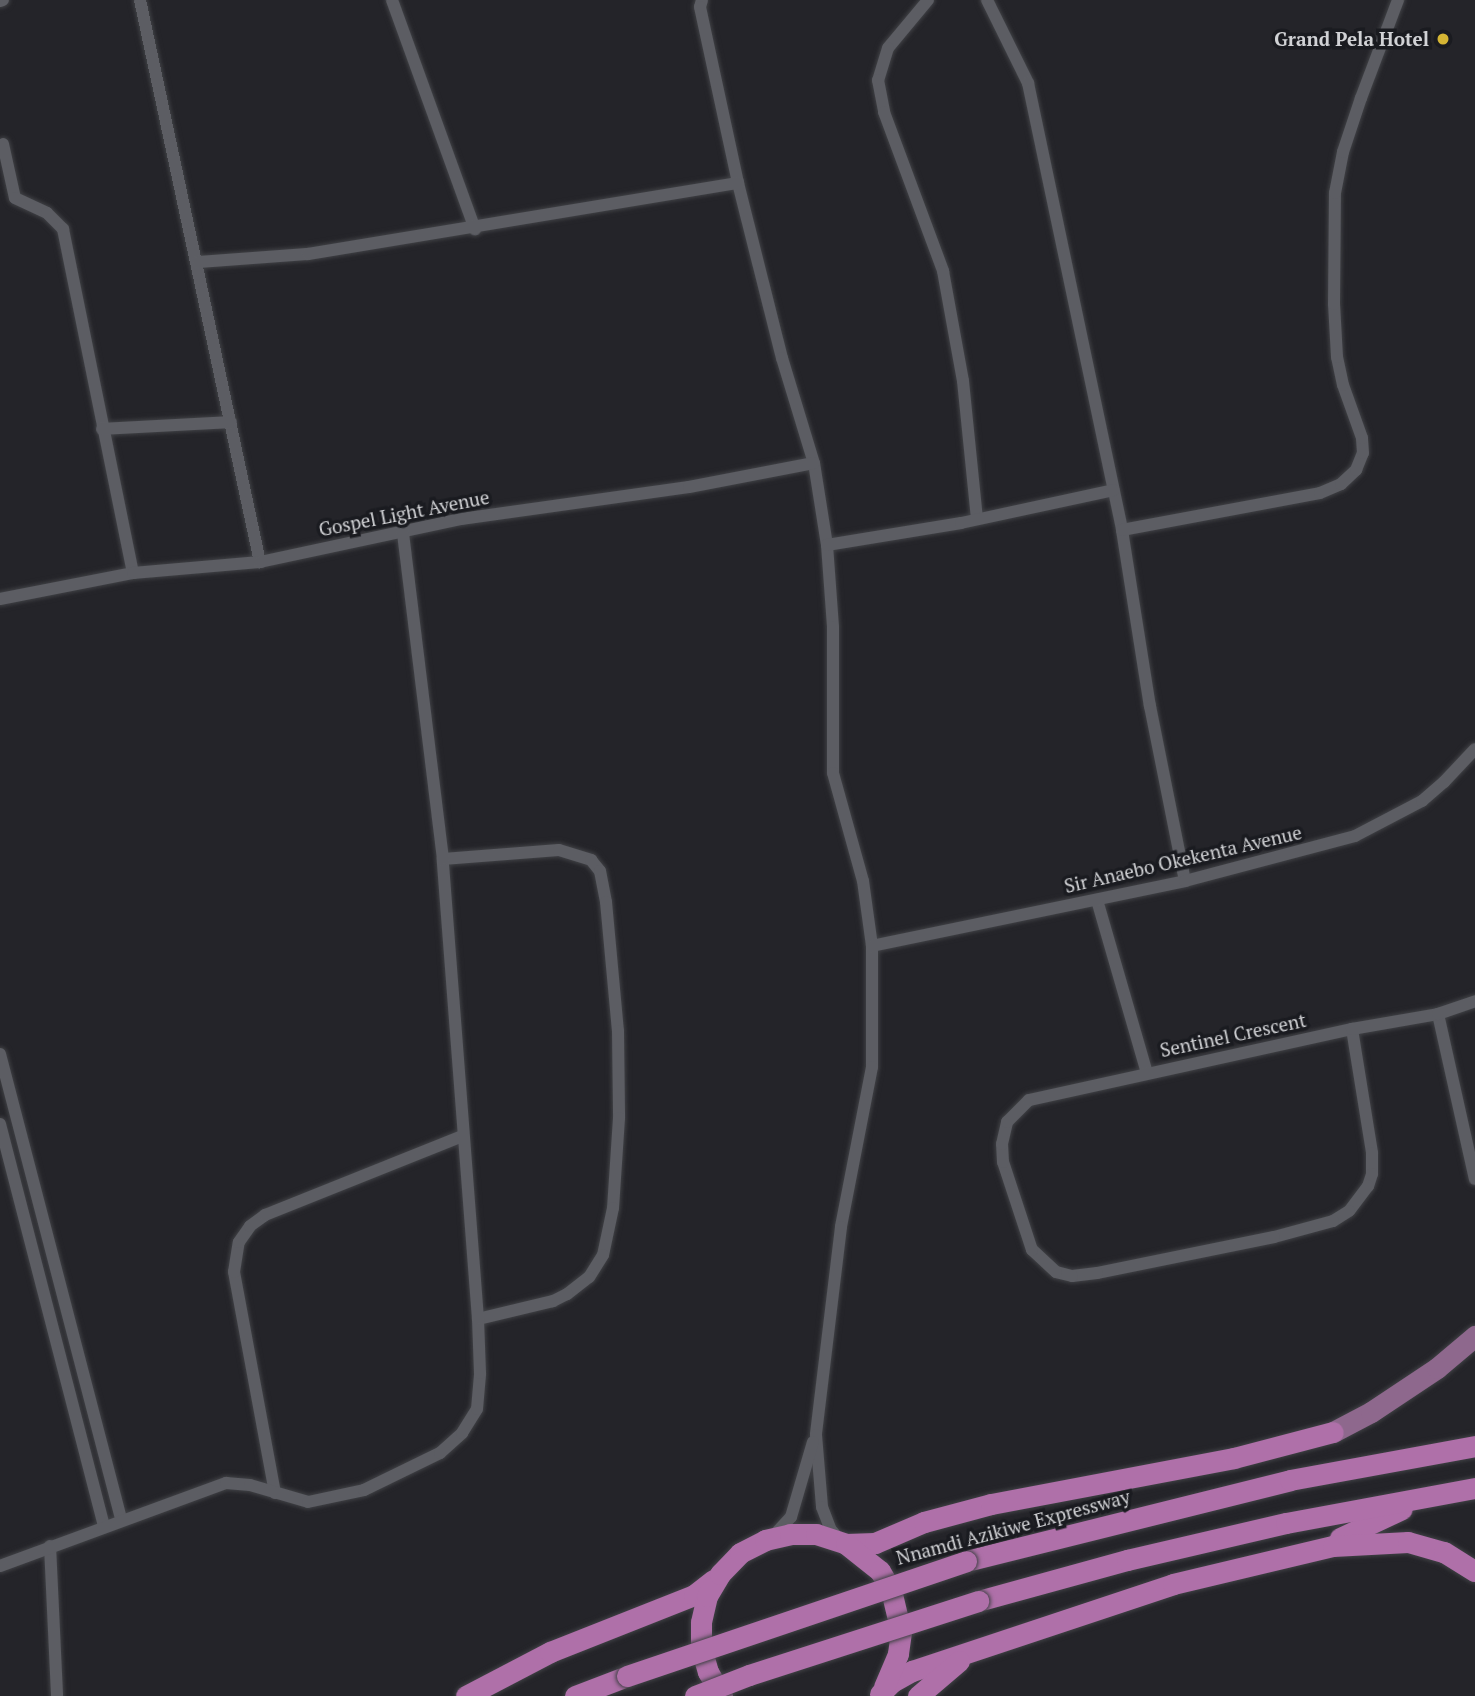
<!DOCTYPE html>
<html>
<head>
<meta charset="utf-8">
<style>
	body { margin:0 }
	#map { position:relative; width:1475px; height:1696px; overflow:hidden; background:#242429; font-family:"PT Serif",serif }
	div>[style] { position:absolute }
	.roads { filter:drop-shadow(0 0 2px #404145) drop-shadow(0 0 2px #404145) }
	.street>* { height:12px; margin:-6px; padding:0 6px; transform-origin:6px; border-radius:6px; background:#5c5d63 }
	.primary>* { height:21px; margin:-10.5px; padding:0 10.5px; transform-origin:10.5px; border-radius:10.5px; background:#8e688d }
	.highway>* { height:21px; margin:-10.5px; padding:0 10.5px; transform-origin:10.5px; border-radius:10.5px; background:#af70a9 }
	.bridges { filter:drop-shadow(0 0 2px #404145) drop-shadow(0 0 2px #404145) }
	.highway-bridge>* { height:21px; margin:-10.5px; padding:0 10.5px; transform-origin:10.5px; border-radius:10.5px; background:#af70a9 }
	.dots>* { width:19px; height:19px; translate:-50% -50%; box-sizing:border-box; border:4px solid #1a1b20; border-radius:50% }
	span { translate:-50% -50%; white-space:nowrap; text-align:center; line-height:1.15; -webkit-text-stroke:7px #1a1b20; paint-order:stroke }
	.poi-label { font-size:19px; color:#d1d2d5; font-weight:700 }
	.right { translate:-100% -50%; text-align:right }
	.street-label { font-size:19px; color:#d1d2d5 }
</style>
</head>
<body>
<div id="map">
	<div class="roads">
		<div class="street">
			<div style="left:140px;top:0;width:575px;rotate:77.95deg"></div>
			<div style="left:392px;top:0;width:244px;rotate:70.1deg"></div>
			<div style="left:702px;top:0;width:7px;rotate:106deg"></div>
			<div style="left:700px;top:7px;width:180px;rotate:77.8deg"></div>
			<div style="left:738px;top:183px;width:180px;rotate:75.9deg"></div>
			<div style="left:782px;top:358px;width:110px;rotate:73.1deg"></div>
			<div style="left:814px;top:463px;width:83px;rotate:81deg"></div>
			<div style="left:827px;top:545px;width:82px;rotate:85.8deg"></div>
			<div style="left:833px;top:627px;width:146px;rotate:90deg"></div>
			<div style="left:833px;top:773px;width:112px;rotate:74.5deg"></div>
			<div style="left:863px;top:881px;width:66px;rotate:82.1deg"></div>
			<div style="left:872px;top:946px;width:121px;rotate:90deg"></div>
			<div style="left:872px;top:1067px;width:163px;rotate:101deg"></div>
			<div style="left:841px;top:1227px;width:209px;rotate:96.9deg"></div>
			<div style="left:816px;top:1435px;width:72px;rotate:85.2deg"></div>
			<div style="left:822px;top:1507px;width:25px;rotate:69deg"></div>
			<div style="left:831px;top:1530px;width:11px;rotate:49deg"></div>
			<div style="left:928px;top:0;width:62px;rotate:129.8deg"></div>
			<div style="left:888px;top:48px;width:34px;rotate:107deg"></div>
			<div style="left:878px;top:80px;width:33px;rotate:79deg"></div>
			<div style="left:884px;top:112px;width:170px;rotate:69.6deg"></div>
			<div style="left:943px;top:271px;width:112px;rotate:79.7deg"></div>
			<div style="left:963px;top:381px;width:138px;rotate:84.2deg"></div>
			<div style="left:987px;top:0;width:93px;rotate:63.7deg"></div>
			<div style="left:1028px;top:83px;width:457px;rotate:78.1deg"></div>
			<div style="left:1122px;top:530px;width:178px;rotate:81deg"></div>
			<div style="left:1150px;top:706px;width:178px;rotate:78.7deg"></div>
			<div style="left:0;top:1px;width:3px;rotate:-18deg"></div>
			<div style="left:3px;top:144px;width:55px;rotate:77.5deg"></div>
			<div style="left:15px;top:198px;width:35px;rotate:25deg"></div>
			<div style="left:47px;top:213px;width:23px;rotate:45deg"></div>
			<div style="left:63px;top:229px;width:351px;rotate:78.5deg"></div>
			<div style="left:198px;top:262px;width:110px;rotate:-4.2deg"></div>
			<div style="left:308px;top:254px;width:436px;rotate:-9.4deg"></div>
			<div style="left:102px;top:429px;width:129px;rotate:-3.1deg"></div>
			<div style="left:1122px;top:530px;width:201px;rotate:-10.6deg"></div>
			<div style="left:1320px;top:493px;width:23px;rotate:-23deg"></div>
			<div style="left:1341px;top:484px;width:21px;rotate:-43deg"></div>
			<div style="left:1356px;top:470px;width:18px;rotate:-68deg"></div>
			<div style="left:1363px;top:453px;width:15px;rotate:-94deg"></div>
			<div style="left:1362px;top:438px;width:56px;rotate:-109.7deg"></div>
			<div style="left:1343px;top:385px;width:29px;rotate:-102deg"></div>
			<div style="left:1337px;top:357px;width:53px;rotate:-93.2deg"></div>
			<div style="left:1334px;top:304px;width:111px;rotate:-89.5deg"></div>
			<div style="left:1335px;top:193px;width:42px;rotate:-79deg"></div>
			<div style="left:1343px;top:152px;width:57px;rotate:-71.6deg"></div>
			<div style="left:1361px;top:98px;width:105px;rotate:-69.3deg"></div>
			<div style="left:827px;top:545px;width:136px;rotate:-9.3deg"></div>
			<div style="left:961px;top:523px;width:156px;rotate:-12.2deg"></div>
			<div style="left:0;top:599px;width:136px;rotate:-11.1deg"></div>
			<div style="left:133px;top:573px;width:127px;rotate:-5deg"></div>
			<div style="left:260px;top:562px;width:206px;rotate:-12.1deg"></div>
			<div style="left:461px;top:519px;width:230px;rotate:-8deg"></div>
			<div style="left:689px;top:487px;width:127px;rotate:-10.9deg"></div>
			<div style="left:443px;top:859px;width:116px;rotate:-4.4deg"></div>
			<div style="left:559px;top:850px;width:34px;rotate:17deg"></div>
			<div style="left:591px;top:860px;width:14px;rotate:51deg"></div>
			<div style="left:600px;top:871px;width:32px;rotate:79deg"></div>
			<div style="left:606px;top:902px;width:130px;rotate:84.7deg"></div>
			<div style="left:618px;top:1031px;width:87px;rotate:89.3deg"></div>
			<div style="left:619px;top:1118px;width:90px;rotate:93.8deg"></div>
			<div style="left:613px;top:1208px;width:48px;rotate:102deg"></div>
			<div style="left:603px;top:1255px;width:26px;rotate:122deg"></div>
			<div style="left:589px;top:1277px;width:28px;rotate:142deg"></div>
			<div style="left:567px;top:1294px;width:16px;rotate:153deg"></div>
			<div style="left:553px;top:1301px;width:77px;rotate:166.5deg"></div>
			<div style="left:1097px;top:900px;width:180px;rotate:73.9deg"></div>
			<div style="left:872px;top:946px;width:320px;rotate:-11.7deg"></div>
			<div style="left:1185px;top:881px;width:176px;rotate:-14.8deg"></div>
			<div style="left:1355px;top:836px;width:76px;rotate:-27.6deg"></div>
			<div style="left:1422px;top:801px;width:29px;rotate:-41deg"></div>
			<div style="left:1444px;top:782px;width:45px;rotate:-46.8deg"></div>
			<div style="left:1438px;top:1014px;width:169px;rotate:77.4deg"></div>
			<div style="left:1352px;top:1029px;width:126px;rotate:80.8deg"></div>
			<div style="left:1372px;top:1153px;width:21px;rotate:90deg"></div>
			<div style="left:1372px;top:1174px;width:13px;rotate:108deg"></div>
			<div style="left:1368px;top:1186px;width:31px;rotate:127deg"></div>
			<div style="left:1349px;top:1211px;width:19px;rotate:148deg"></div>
			<div style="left:1333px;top:1221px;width:61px;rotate:164.8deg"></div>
			<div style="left:1274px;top:1237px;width:181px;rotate:168.5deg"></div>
			<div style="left:1097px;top:1273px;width:25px;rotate:173deg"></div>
			<div style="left:1072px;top:1276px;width:16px;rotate:-166deg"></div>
			<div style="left:1056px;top:1272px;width:33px;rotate:-137deg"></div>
			<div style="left:1032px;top:1250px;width:93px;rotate:-108.2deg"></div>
			<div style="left:1003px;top:1162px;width:18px;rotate:-93deg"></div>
			<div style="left:1002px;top:1144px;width:23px;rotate:-77deg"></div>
			<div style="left:1007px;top:1122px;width:31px;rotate:-45deg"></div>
			<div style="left:1029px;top:1100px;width:331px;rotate:-12.4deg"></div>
			<div style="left:1352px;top:1029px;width:87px;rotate:-9.9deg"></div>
			<div style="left:1438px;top:1014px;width:39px;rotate:-19deg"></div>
			<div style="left:0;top:1054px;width:481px;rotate:75.4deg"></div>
			<div style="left:0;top:1124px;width:415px;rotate:75.5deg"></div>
			<div style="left:275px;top:1493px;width:225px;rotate:-100.5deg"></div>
			<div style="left:234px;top:1272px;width:30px;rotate:-81deg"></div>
			<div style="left:239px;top:1242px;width:19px;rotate:-55deg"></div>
			<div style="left:250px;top:1226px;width:19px;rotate:-36deg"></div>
			<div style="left:265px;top:1215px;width:213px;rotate:-21.8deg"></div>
			<div style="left:776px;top:1533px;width:22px;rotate:-47deg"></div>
			<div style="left:791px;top:1517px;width:78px;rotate:-73.7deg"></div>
			<div style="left:50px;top:1546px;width:150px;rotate:87.3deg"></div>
			<div style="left:0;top:1566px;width:241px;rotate:-20.2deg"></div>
			<div style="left:226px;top:1483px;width:24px;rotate:5deg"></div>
			<div style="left:250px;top:1485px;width:60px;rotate:16.3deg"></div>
			<div style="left:308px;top:1502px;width:57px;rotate:-12.1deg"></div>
			<div style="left:364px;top:1490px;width:85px;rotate:-26deg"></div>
			<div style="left:440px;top:1453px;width:30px;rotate:-42deg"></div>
			<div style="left:462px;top:1433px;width:28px;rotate:-58deg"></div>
			<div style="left:477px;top:1409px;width:36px;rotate:-85deg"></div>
			<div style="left:480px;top:1373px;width:54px;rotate:-92.1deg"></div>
			<div style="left:478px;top:1319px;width:461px;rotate:-94.4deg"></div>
			<div style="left:443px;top:859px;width:328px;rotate:-97deg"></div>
		</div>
		<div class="primary">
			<div style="left:1333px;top:1432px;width:43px;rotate:-27.8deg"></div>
			<div style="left:1371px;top:1412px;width:79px;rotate:-33.7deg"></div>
			<div style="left:1437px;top:1368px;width:50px;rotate:-40.1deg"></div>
		</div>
		<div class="highway">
			<div style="left:1340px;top:1538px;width:68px;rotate:-25.1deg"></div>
			<div style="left:846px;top:1544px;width:29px;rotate:-2deg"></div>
			<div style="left:875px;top:1543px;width:53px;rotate:-23.2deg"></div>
			<div style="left:924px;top:1522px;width:69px;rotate:-15deg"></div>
			<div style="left:991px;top:1504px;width:247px;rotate:-10.7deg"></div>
			<div style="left:1234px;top:1458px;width:102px;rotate:-14.7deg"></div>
			<div style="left:966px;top:1561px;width:334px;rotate:-14deg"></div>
			<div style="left:1290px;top:1480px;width:188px;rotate:-10.4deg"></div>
			<div style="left:978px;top:1601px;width:155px;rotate:-15.4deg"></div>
			<div style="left:1127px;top:1560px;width:163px;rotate:-13.1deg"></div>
			<div style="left:1286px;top:1523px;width:192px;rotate:-10.5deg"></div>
			<div style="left:880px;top:1694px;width:17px;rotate:-45deg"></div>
			<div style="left:892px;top:1682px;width:23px;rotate:-29deg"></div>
			<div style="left:912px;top:1671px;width:275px;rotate:-18.4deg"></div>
			<div style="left:1173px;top:1584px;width:164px;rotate:-13.4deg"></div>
			<div style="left:1333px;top:1546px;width:75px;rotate:-3.1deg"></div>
			<div style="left:1408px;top:1542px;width:37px;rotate:16deg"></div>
			<div style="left:1444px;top:1552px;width:36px;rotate:32deg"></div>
			<div style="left:466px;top:1696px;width:95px;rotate:-27.6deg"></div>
			<div style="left:550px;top:1652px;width:155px;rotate:-21.6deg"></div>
			<div style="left:694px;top:1595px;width:24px;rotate:-38deg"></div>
			<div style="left:575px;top:1696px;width:56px;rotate:-21deg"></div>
			<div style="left:722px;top:1696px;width:28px;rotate:-120deg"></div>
			<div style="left:708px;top:1672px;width:26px;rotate:-106deg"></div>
			<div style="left:701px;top:1647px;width:25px;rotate:-90deg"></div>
			<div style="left:701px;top:1622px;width:27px;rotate:-77deg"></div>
			<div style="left:707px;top:1596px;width:26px;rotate:-59deg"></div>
			<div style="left:720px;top:1574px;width:29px;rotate:-46deg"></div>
			<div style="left:740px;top:1553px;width:28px;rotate:-27deg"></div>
			<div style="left:765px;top:1540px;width:26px;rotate:-13deg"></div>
			<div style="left:790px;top:1534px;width:26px"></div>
			<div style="left:816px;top:1534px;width:32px;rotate:18deg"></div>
			<div style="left:846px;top:1544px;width:43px;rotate:38.5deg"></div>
			<div style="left:880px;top:1571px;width:22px;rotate:60deg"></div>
			<div style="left:891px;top:1590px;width:43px;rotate:76.6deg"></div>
			<div style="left:901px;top:1632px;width:22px;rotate:98deg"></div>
			<div style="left:898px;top:1654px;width:36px;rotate:113deg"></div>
			<div style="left:918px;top:1696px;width:54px;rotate:-40.5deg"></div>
		</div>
	</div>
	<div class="bridges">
		<div class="highway-bridge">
			<div style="left:627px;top:1676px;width:358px;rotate:-18.7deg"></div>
			<div style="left:695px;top:1696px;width:58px;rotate:-21.3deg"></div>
			<div style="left:749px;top:1675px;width:241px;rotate:-17.9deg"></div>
		</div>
	</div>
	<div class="dots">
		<div style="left:1443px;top:39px;background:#d5b534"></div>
	</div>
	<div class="poi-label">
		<span class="right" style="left:1429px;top:39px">Grand Pela Hotel</span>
	</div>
	<div class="street-label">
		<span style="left:404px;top:513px;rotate:-11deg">Gospel Light Avenue</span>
		<span style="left:1183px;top:859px;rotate:-13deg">Sir Anaebo Okekenta Avenue</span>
		<span style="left:1233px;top:1035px;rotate:-12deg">Sentinel Crescent</span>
		<span style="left:1013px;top:1527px;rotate:-15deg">Nnamdi Azikiwe Expressway</span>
	</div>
</div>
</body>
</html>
